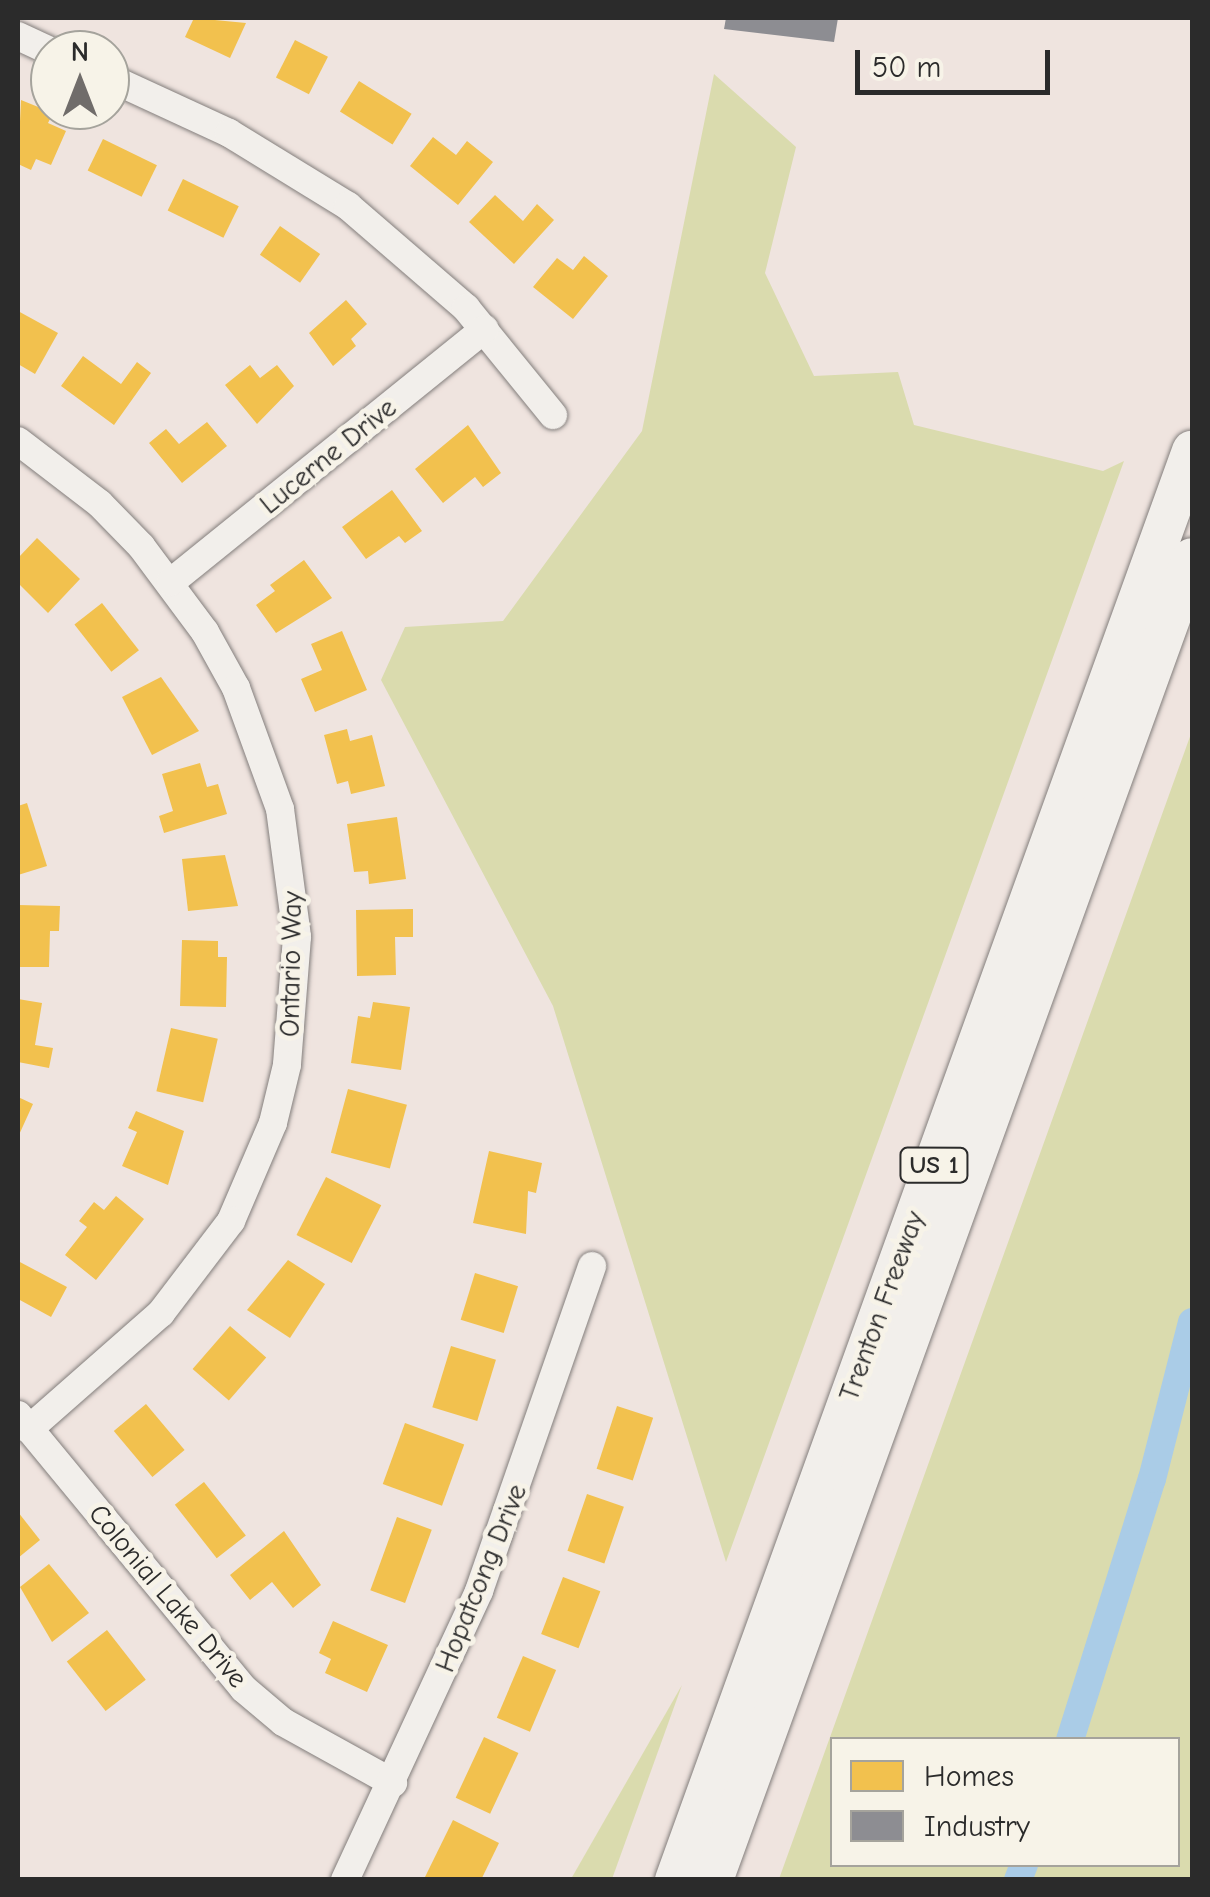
<!DOCTYPE html>
<html>
<head>
<meta charset="utf-8">
<style>
	body { margin:0 }
	#map { position:relative; width:1210px; height:1897px; overflow:hidden; background:#efe4df; font-family:"Comic Neue",sans-serif }
	div>[style] { position:absolute }
	.green>* { inset:0; background:#dadbae }
	.homes>* { inset:0; background:#f2c14e; transform-origin:0 0 }
	.industry>* { inset:0; background:#8d8d92 }
	.canal>* { height:28px; margin:-14px; padding:0 14px; transform-origin:14px; border-radius:14px; background:#aacce7 }
	.roads { filter:drop-shadow(0 0 2px #837e7c) drop-shadow(0 0 2px #837e7c) }
	.minor>* { height:28px; margin:-14px; padding:0 14px; transform-origin:14px; border-radius:14px; background:#f2efeb }
	.highway>* { height:40px; margin:-20px; padding:0 20px; transform-origin:20px; border-radius:20px; background:#f2efeb }
	span { translate:-50% -50%; white-space:nowrap; text-align:center; line-height:1.15; -webkit-text-stroke:10px #f7f3e8; paint-order:stroke }
	.shield-label span { padding:2px 8px; background:#f7f3e8; border:2px solid; border-radius:8px; -webkit-text-stroke-width:0 }
	.shield-label { font-size:25px; color:#2b2b2b; font-weight:700 }
	.street-label { font-size:28px; color:#2b2b2b }
	.frame { position:absolute; inset:0; border:20px solid #2b2b2b; pointer-events:none }
	.legend { position:absolute; left:830px; top:1737px; width:350px; height:130px; box-sizing:border-box; background:#f7f3e8; border:2px solid #a5a39c; margin:0; padding:12px 18px; list-style:none; font-size:30px; color:#2b2b2b }
	.legend li { display:flex; align-items:center; gap:20px; height:50px }
	.legend b { width:50px; border:2px solid #a5a39c }
	.north { position:absolute; left:30px; top:30px; width:100px; height:100px; box-sizing:border-box; background:#f7f3e8; border:2px solid #a5a39c; border-radius:50%; rotate:0deg; font-size:28px; font-weight:700; line-height:40px; text-align:center; color:#2b2b2b }
	.north::after { content:''; display:block; margin:auto; width:35px; height:45px; background:#706c6a; clip-path:polygon(50% 0,100% 100%,50% 72%,0 100%) }
	.scale { position:absolute; left:855px; top:50px; width:195px; height:45px; box-sizing:border-box; border:5px solid #2b2b2b; border-top:0; padding-left:12px; font-size:30px; line-height:35px; white-space:nowrap; color:#2b2b2b; -webkit-text-stroke:8px #f7f3e8; paint-order:stroke }
</style>
</head>
<body>
<div id="map">
	<div class="green">
		<div style="clip-path:polygon(714px 74px,796px 147px,765px 273px,814px 376px,898px 372px,914px 425px,1103px 471px,1124px 461px,726px 1562px,553px 1006px,381px 680px,405px 627px,503px 621px,642px 431px)"></div>
		<div style="clip-path:polygon(evenodd,1192px 731px,1192px 1879px,779px 1879px,1192px 731px,832px 1740px,1178px 1740px,1178px 1864px,832px 1864px,832px 1740px)"></div>
		<div style="clip-path:polygon(682px 1685px,612px 1879px,571px 1879px)"></div>
	</div>
	<div class="homes">
		<div style="clip-path:polygon(194px 18px,246px 23px,230px 58px,185px 37px)"></div>
		<div style="left:295px;top:40px;width:37px;height:42px;rotate:27deg"></div>
		<div style="left:359px;top:81px;width:62px;height:36px;rotate:32deg"></div>
		<div style="clip-path:polygon(21px 100px,53px 113px,48px 123px,66px 131px,51px 165px,36px 159px,31px 170px,18px 164px)"></div>
		<div style="clip-path:polygon(433px 137px,456px 155px,467px 141px,493px 162px,458px 205px,410px 166px)"></div>
		<div style="left:103px;top:139px;width:60px;height:35px;rotate:26deg"></div>
		<div style="left:183px;top:179px;width:62px;height:35px;rotate:26deg"></div>
		<div style="clip-path:polygon(495px 195px,523px 221px,537px 204px,554px 220px,514px 264px,469px 222px)"></div>
		<div style="left:280px;top:226px;width:49px;height:35px;rotate:35deg"></div>
		<div style="clip-path:polygon(584px 256px,608px 276px,573px 319px,533px 287px,557px 258px,573px 270px)"></div>
		<div style="clip-path:polygon(346px 300px,367px 324px,351px 339px,356px 346px,333px 366px,309px 333px)"></div>
		<div style="clip-path:polygon(18px 311px,58px 333px,35px 374px,18px 364px)"></div>
		<div style="clip-path:polygon(83px 356px,121px 384px,137px 362px,151px 373px,114px 425px,61px 386px)"></div>
		<div style="clip-path:polygon(250px 365px,260px 378px,277px 365px,294px 386px,257px 424px,225px 385px)"></div>
		<div style="clip-path:polygon(207px 422px,227px 446px,182px 483px,149px 443px,166px 429px,179px 444px)"></div>
		<div style="clip-path:polygon(468px 425px,501px 473px,483px 487px,475px 477px,443px 503px,415px 469px)"></div>
		<div style="clip-path:polygon(392px 490px,422px 531px,405px 543px,399px 536px,366px 559px,342px 527px)"></div>
		<div style="clip-path:polygon(37px 538px,80px 579px,48px 613px,18px 583px,18px 558px)"></div>
		<div style="clip-path:polygon(304px 560px,332px 598px,276px 633px,256px 605px,275px 591px,270px 585px)"></div>
		<div style="left:102px;top:603px;width:60px;height:35px;rotate:52deg"></div>
		<div style="clip-path:polygon(342px 631px,367px 690px,315px 712px,301px 679px,322px 670px,311px 644px)"></div>
		<div style="clip-path:polygon(161px 677px,199px 731px,152px 755px,122px 697px)"></div>
		<div style="clip-path:polygon(347px 729px,350px 741px,372px 735px,385px 786px,351px 794px,348px 781px,337px 784px,324px 735px)"></div>
		<div style="clip-path:polygon(200px 763px,207px 787px,218px 784px,227px 814px,164px 833px,159px 816px,173px 811px,162px 774px)"></div>
		<div style="clip-path:polygon(27px 803px,47px 866px,18px 875px,18px 806px)"></div>
		<div style="clip-path:polygon(397px 817px,406px 879px,369px 884px,368px 871px,354px 872px,347px 824px)"></div>
		<div style="clip-path:polygon(225px 855px,238px 906px,188px 911px,182px 859px)"></div>
		<div style="clip-path:polygon(18px 905px,60px 906px,59px 931px,50px 931px,49px 967px,18px 967px)"></div>
		<div style="clip-path:polygon(413px 909px,413px 937px,395px 937px,396px 975px,357px 976px,356px 910px)"></div>
		<div style="clip-path:polygon(182px 940px,218px 941px,218px 957px,227px 957px,226px 1007px,180px 1006px)"></div>
		<div style="clip-path:polygon(18px 999px,42px 1003px,35px 1045px,53px 1048px,49px 1068px,18px 1062px)"></div>
		<div style="clip-path:polygon(373px 1002px,410px 1007px,401px 1070px,351px 1063px,358px 1016px,370px 1018px)"></div>
		<div style="left:171px;top:1028px;width:48px;height:65px;rotate:13deg"></div>
		<div style="left:348px;top:1089px;width:61px;height:66px;rotate:15deg"></div>
		<div style="clip-path:polygon(18px 1097px,33px 1104px,18px 1137px)"></div>
		<div style="clip-path:polygon(136px 1111px,184px 1131px,168px 1185px,122px 1166px,137px 1132px,128px 1128px)"></div>
		<div style="clip-path:polygon(489px 1151px,542px 1163px,536px 1193px,528px 1191px,526px 1234px,473px 1223px)"></div>
		<div style="left:326px;top:1177px;width:62px;height:65px;rotate:27deg"></div>
		<div style="clip-path:polygon(116px 1196px,144px 1219px,96px 1280px,65px 1255px,87px 1227px,79px 1221px,94px 1202px,104px 1210px)"></div>
		<div style="clip-path:polygon(288px 1260px,325px 1284px,290px 1338px,247px 1310px)"></div>
		<div style="clip-path:polygon(18px 1261px,67px 1287px,51px 1317px,18px 1299px)"></div>
		<div style="left:475px;top:1273px;width:45px;height:49px;rotate:17deg"></div>
		<div style="left:230px;top:1326px;width:48px;height:57px;rotate:41deg"></div>
		<div style="left:451px;top:1346px;width:47px;height:64px;rotate:17deg"></div>
		<div style="left:146px;top:1404px;width:60px;height:42px;rotate:50deg"></div>
		<div style="left:617px;top:1406px;width:38px;height:66px;rotate:18deg"></div>
		<div style="left:405px;top:1423px;width:63px;height:65px;rotate:20deg"></div>
		<div style="left:204px;top:1482px;width:68px;height:37px;rotate:52deg"></div>
		<div style="left:587px;top:1494px;width:39px;height:60px;rotate:19deg"></div>
		<div style="clip-path:polygon(18px 1512px,40px 1540px,18px 1558px)"></div>
		<div style="left:397px;top:1517px;width:37px;height:78px;rotate:20deg"></div>
		<div style="clip-path:polygon(284px 1531px,321px 1585px,293px 1608px,272px 1582px,250px 1600px,230px 1575px)"></div>
		<div style="clip-path:polygon(49px 1564px,89px 1613px,52px 1642px,20px 1587px)"></div>
		<div style="left:563px;top:1577px;width:40px;height:61px;rotate:21deg"></div>
		<div style="clip-path:polygon(333px 1621px,388px 1645px,367px 1692px,325px 1673px,331px 1659px,319px 1653px)"></div>
		<div style="left:107px;top:1630px;width:63px;height:51px;rotate:52deg"></div>
		<div style="left:523px;top:1656px;width:36px;height:67px;rotate:23deg"></div>
		<div style="left:484px;top:1737px;width:38px;height:67px;rotate:25deg"></div>
		<div style="clip-path:polygon(453px 1820px,499px 1843px,481px 1880px,425px 1877px)"></div>
	</div>
	<div class="industry">
		<div style="clip-path:polygon(726px 18px,838px 18px,834px 42px,724px 29px)"></div>
	</div>
	<div class="canal">
		<div style="left:1070px;top:1740px;width:274px;rotate:-72.6deg"></div>
		<div style="left:1152px;top:1479px;width:162px;rotate:-75.7deg"></div>
		<div style="left:1018px;top:1880px;width:17px;rotate:-69deg"></div>
	</div>
	<div class="roads">
		<div class="minor">
			<div style="left:18px;top:36px;width:35px;rotate:25deg"></div>
			<div style="left:110px;top:78px;width:131px;rotate:24.8deg"></div>
			<div style="left:229px;top:133px;width:140px;rotate:31.5deg"></div>
			<div style="left:348px;top:206px;width:156px;rotate:40.8deg"></div>
			<div style="left:466px;top:308px;width:138px;rotate:50.9deg"></div>
			<div style="left:18px;top:441px;width:103px;rotate:37.5deg"></div>
			<div style="left:100px;top:504px;width:59px;rotate:45.7deg"></div>
			<div style="left:141px;top:546px;width:107px;rotate:53.3deg"></div>
			<div style="left:205px;top:632px;width:64px;rotate:61deg"></div>
			<div style="left:236px;top:688px;width:129px;rotate:70deg"></div>
			<div style="left:280px;top:809px;width:129px;rotate:82.4deg"></div>
			<div style="left:297px;top:937px;width:128px;rotate:94.5deg"></div>
			<div style="left:287px;top:1065px;width:60px;rotate:103.6deg"></div>
			<div style="left:273px;top:1123px;width:107px;rotate:113.2deg"></div>
			<div style="left:231px;top:1221px;width:116px;rotate:127.3deg"></div>
			<div style="left:161px;top:1313px;width:176px;rotate:138.7deg"></div>
			<div style="left:171px;top:582px;width:403px;rotate:-38.9deg"></div>
			<div style="left:18px;top:1415px;width:355px;rotate:50.5deg"></div>
			<div style="left:244px;top:1689px;width:51px;rotate:40.2deg"></div>
			<div style="left:283px;top:1722px;width:126px;rotate:29deg"></div>
			<div style="left:345px;top:1880px;width:319px;rotate:-65.1deg"></div>
			<div style="left:479px;top:1591px;width:344px;rotate:-70.8deg"></div>
		</div>
		<div class="highway">
			<div style="left:675px;top:1880px;width:1520px;rotate:-70.11deg"></div>
			<div style="left:713px;top:1880px;width:1406px;rotate:-70.08deg"></div>
		</div>
	</div>
	<div class="shield-label">
		<span style="left:934px;top:1165px">US 1</span>
	</div>
	<div class="street-label">
		<span style="left:328px;top:456px;rotate:-39deg">Lucerne Drive</span>
		<span style="left:291px;top:964px;rotate:-89deg">Ontario Way</span>
		<span style="left:882px;top:1306px;rotate:-70deg">Trenton Freeway</span>
		<span style="left:481px;top:1578px;rotate:-68deg">Hopatcong Drive</span>
		<span style="left:168px;top:1596px;rotate:50deg">Colonial Lake Drive</span>
	</div>
	<div class="frame"></div>
	<ul class="legend">
	<li><b style="height:28px;background:#f2c14e"></b>Homes</li>
	<li><b style="height:28px;background:#8d8d92"></b>Industry</li>
	</ul>
	<div class="north">N</div>
	<div class="scale">50 m</div>
</div>
</body>
</html>
